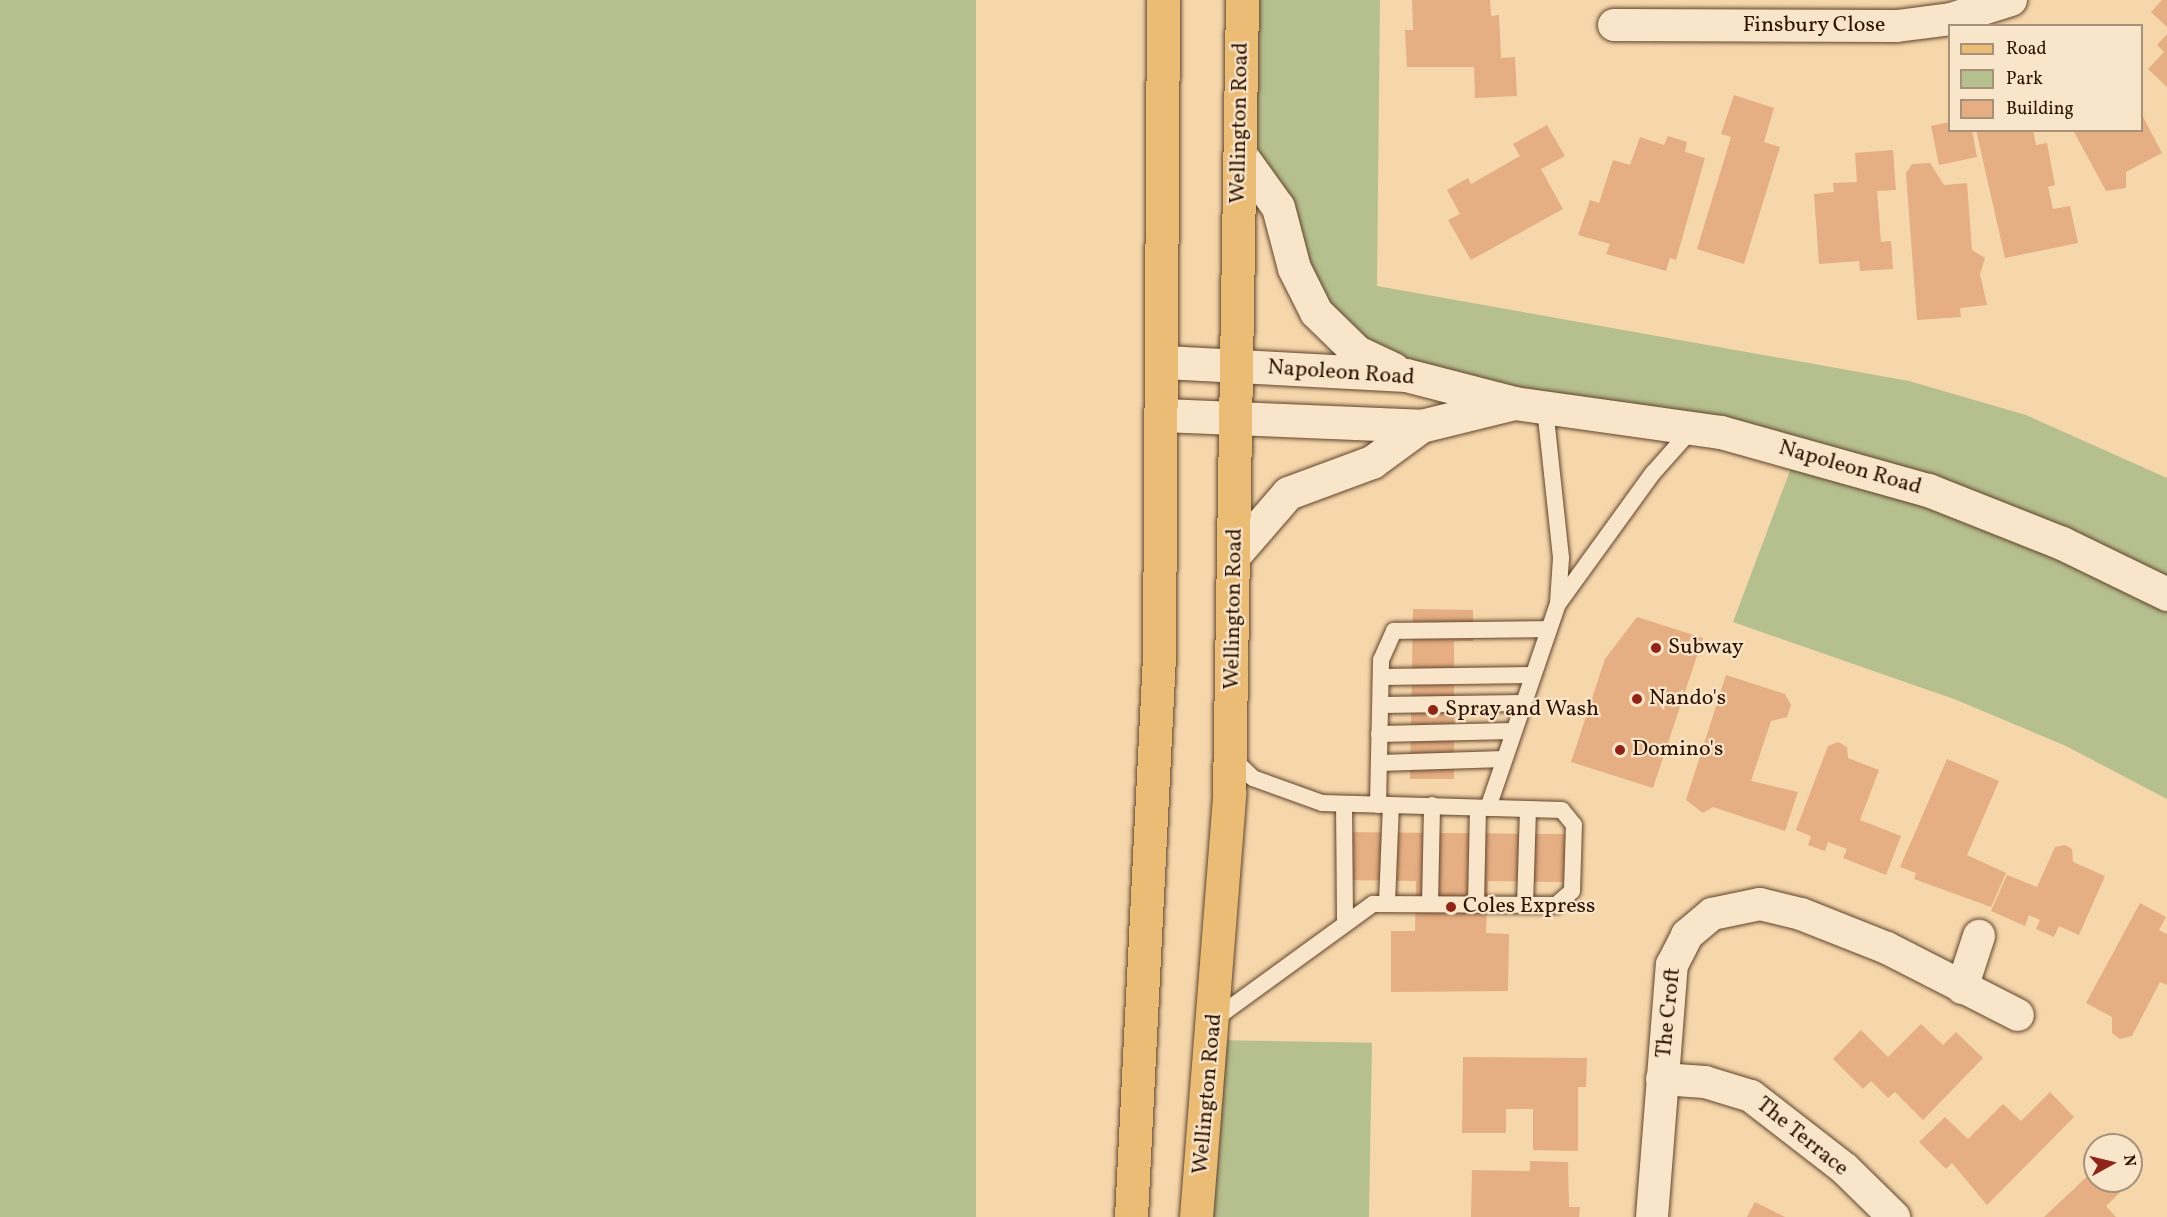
<!DOCTYPE html>
<html>
<head>
<meta charset="utf-8">
<style>
	body { margin:0 }
	#map { position:relative; width:2167px; height:1217px; overflow:hidden; background:#f6d7ac; font-family:Vollkorn,serif }
	div>[style] { position:absolute }
	.green>* { inset:0; background:#b6bf8e; transform-origin:0 0 }
	.building>* { inset:0; background:#e5ae83 }
	.roads { filter:drop-shadow(0 0 2px #60442b) drop-shadow(0 0 2px #60442b) }
	.service>* { height:16px; margin:-8px; padding:0 8px; transform-origin:8px; border-radius:8px; background:#f9e5c9 }
	.minor>* { height:32px; margin:-16px; padding:0 16px; transform-origin:16px; border-radius:16px; background:#f9e5c9 }
	.secondary>* { height:33px; margin:-16.5px; padding:0 16.5px; transform-origin:16.5px; border-radius:16.5px; background:#f9e5c9 }
	.primary>* { height:33px; margin:-16.5px; padding:0 16.5px; transform-origin:16.5px; border-radius:16.5px; background:#ebbc76 }
	.dots>* { width:16px; height:16px; translate:-50% -50%; box-sizing:border-box; border:3px solid #f9e5c9; border-radius:50% }
	span { translate:-50% -50%; white-space:nowrap; text-align:center; line-height:1.15; -webkit-text-stroke:4.5px #f9e5c9; paint-order:stroke }
	.street-label { font-size:22px; color:#2e1300 }
	.poi-label { font-size:22px; color:#2e1300 }
	.left { translate:0 -50%; text-align:left }
	.legend { position:absolute; left:1948px; top:24px; width:195px; height:108px; box-sizing:border-box; background:#f9e5c9; border:2px solid #a89179; margin:0; padding:8px 10px; list-style:none; font-size:18px; color:#2e1300 }
	.legend li { display:flex; align-items:center; gap:12px; height:30px }
	.legend b { width:30px; border:2px solid #a89179 }
	.north { position:absolute; left:2083px; top:1133px; width:60px; height:60px; box-sizing:border-box; background:#f9e5c9; border:2px solid #a89179; border-radius:50%; rotate:82deg; font-size:16px; font-weight:700; line-height:24px; text-align:center; color:#2e1300 }
	.north::after { content:''; display:block; margin:auto; width:21px; height:27px; background:#8f2418; clip-path:polygon(50% 0,100% 100%,50% 72%,0 100%) }
</style>
</head>
<body>
<div id="map">
	<div class="green">
		<div style="left:0;top:0;width:976px;height:1217px"></div>
		<div style="clip-path:polygon(1242px 0,1380px 0,1377px 286px,1909px 381px,2026px 415px,2167px 478px,2167px 799px,2066px 746px,1954px 699px,1733px 622px,1797px 452px,1357px 352px,1240px 154px)"></div>
		<div style="left:1213px;top:1040px;width:159px;height:178px;rotate:1deg"></div>
	</div>
	<div class="building">
		<div style="clip-path:polygon(1412px 0,1490px 0,1491px 16px,1499px 15px,1501px 58px,1515px 57px,1517px 96px,1475px 98px,1474px 67px,1407px 67px,1405px 30px,1413px 30px)"></div>
		<div style="clip-path:polygon(2162px 0,2167px 0,2167px 27px,2151px 12px)"></div>
		<div style="clip-path:polygon(2167px 34px,2167px 87px,2148px 69px,2164px 52px,2157px 45px)"></div>
		<div style="clip-path:polygon(1734px 95px,1774px 108px,1764px 142px,1780px 147px,1744px 264px,1697px 249px,1731px 137px,1721px 134px)"></div>
		<div style="clip-path:polygon(2142px 115px,2162px 153px,2126px 172px,2126px 188px,2106px 191px,2073px 130px,2142px 130px)"></div>
		<div style="clip-path:polygon(1950px 122px,1950px 130px,1972px 130px,1977px 157px,1939px 165px,1931px 126px)"></div>
		<div style="clip-path:polygon(1547px 125px,1565px 156px,1541px 169px,1563px 209px,1471px 260px,1448px 220px,1460px 214px,1447px 190px,1468px 178px,1471px 184px,1520px 156px,1513px 144px)"></div>
		<div style="clip-path:polygon(1976px 130px,2033px 130px,2036px 145px,2047px 143px,2055px 185px,2048px 187px,2053px 209px,2070px 206px,2078px 243px,2005px 258px)"></div>
		<div style="clip-path:polygon(1668px 136px,1687px 142px,1685px 152px,1705px 158px,1676px 260px,1670px 258px,1666px 271px,1606px 254px,1610px 244px,1578px 235px,1590px 200px,1599px 203px,1613px 160px,1630px 165px,1640px 137px,1664px 145px)"></div>
		<div style="clip-path:polygon(1893px 150px,1896px 190px,1877px 191px,1881px 242px,1891px 241px,1893px 269px,1860px 271px,1859px 261px,1819px 264px,1814px 194px,1834px 192px,1833px 183px,1857px 182px,1855px 153px)"></div>
		<div style="clip-path:polygon(1930px 163px,1944px 185px,1967px 183px,1972px 250px,1985px 258px,1980px 274px,1987px 305px,1960px 308px,1961px 317px,1917px 320px,1906px 173px,1912px 164px)"></div>
		<div style="clip-path:polygon(1413px 609px,1473px 610px,1473px 641px,1454px 641px,1454px 779px,1410px 779px)"></div>
		<div style="clip-path:polygon(1637px 617px,1703px 638px,1653px 788px,1571px 762px,1605px 659px)"></div>
		<div style="clip-path:polygon(1726px 675px,1785px 694px,1791px 705px,1787px 717px,1771px 721px,1751px 781px,1798px 792px,1785px 831px,1713px 807px,1703px 813px,1686px 800px)"></div>
		<div style="clip-path:polygon(1838px 742px,1847px 747px,1848px 758px,1879px 770px,1860px 820px,1901px 836px,1886px 875px,1843px 858px,1847px 849px,1828px 842px,1825px 851px,1808px 845px,1811px 836px,1796px 830px,1828px 746px)"></div>
		<div style="clip-path:polygon(1947px 759px,1999px 781px,1967px 855px,2006px 873px,1991px 907px,1914px 879px,1916px 873px,1900px 867px)"></div>
		<div style="clip-path:polygon(1336px 832px,1566px 834px,1565px 882px,1488px 881px,1486px 933px,1509px 934px,1508px 991px,1391px 992px,1391px 931px,1415px 931px,1416px 881px,1336px 880px)"></div>
		<div style="clip-path:polygon(2065px 845px,2072px 849px,2073px 862px,2105px 876px,2079px 935px,2059px 926px,2054px 937px,2036px 929px,2040px 920px,2029px 915px,2025px 926px,1991px 911px,2007px 875px,2037px 887px,2055px 847px)"></div>
		<div style="clip-path:polygon(2140px 903px,2166px 917px,2159px 930px,2167px 934px,2167px 985px,2160px 982px,2132px 1036px,2120px 1039px,2112px 1033px,2112px 1017px,2086px 1003px)"></div>
		<div style="clip-path:polygon(1921px 1024px,1943px 1045px,1956px 1032px,1983px 1058px,1923px 1120px,1895px 1092px,1888px 1098px,1871px 1081px,1863px 1089px,1833px 1059px,1861px 1030px,1888px 1057px)"></div>
		<div style="clip-path:polygon(1463px 1057px,1587px 1058px,1586px 1087px,1578px 1087px,1578px 1151px,1533px 1150px,1533px 1109px,1506px 1109px,1506px 1133px,1462px 1133px)"></div>
		<div style="clip-path:polygon(2050px 1092px,2074px 1117px,1987px 1205px,1952px 1163px,1946px 1169px,1919px 1142px,1945px 1117px,1968px 1139px,2003px 1104px,2021px 1121px)"></div>
		<div style="clip-path:polygon(1530px 1161px,1568px 1162px,1569px 1207px,1580px 1207px,1579px 1217px,1471px 1217px,1472px 1170px,1530px 1171px)"></div>
		<div style="clip-path:polygon(2095px 1169px,2095px 1181px,2134px 1179px,2106px 1206px,2116px 1217px,2044px 1217px)"></div>
		<div style="clip-path:polygon(1755px 1202px,1785px 1217px,1747px 1217px)"></div>
	</div>
	<div class="roads">
		<div class="service">
			<div style="left:1545px;top:408px;width:151px;rotate:83.9deg"></div>
			<div style="left:1561px;top:558px;width:45px;rotate:93.8deg"></div>
			<div style="left:1381px;top:677px;width:152px;rotate:-0.8deg"></div>
			<div style="left:1381px;top:705px;width:142px;rotate:-0.8deg"></div>
			<div style="left:1379px;top:734px;width:134px;rotate:-1.3deg"></div>
			<div style="left:1379px;top:763px;width:125px;rotate:-1.8deg"></div>
			<div style="left:1344px;top:804px;width:115px;rotate:89.5deg"></div>
			<div style="left:1378px;top:805px;width:145px;rotate:-88.8deg"></div>
			<div style="left:1381px;top:660px;width:32px;rotate:-66deg"></div>
			<div style="left:1394px;top:631px;width:155px;rotate:-0.7deg"></div>
			<div style="left:1488px;top:808px;width:216px;rotate:-71.1deg"></div>
			<div style="left:1558px;top:604px;width:162px;rotate:-54.1deg"></div>
			<div style="left:1653px;top:473px;width:60px;rotate:-48.4deg"></div>
			<div style="left:1387px;top:903px;width:98px;rotate:-87.7deg"></div>
			<div style="left:1430px;top:904px;width:99px;rotate:-88.8deg"></div>
			<div style="left:1476px;top:904px;width:96px;rotate:-88.8deg"></div>
			<div style="left:1525px;top:905px;width:96px;rotate:-88.2deg"></div>
			<div style="left:1216px;top:1018px;width:194px;rotate:-36deg"></div>
			<div style="left:1373px;top:904px;width:183px;rotate:0.3deg"></div>
			<div style="left:1556px;top:905px;width:21px;rotate:-41deg"></div>
			<div style="left:1572px;top:891px;width:66px;rotate:-88.3deg"></div>
			<div style="left:1574px;top:825px;width:19px;rotate:-129deg"></div>
			<div style="left:1562px;top:810px;width:240px;rotate:-178.3deg"></div>
			<div style="left:1322px;top:803px;width:73px;rotate:-160.1deg"></div>
			<div style="left:1253px;top:778px;width:32px;rotate:-136deg"></div>
		</div>
		<div class="minor">
			<div style="left:1614px;top:25px;width:283px;rotate:0.2deg"></div>
			<div style="left:1897px;top:26px;width:54px;rotate:-7.4deg"></div>
			<div style="left:1951px;top:19px;width:63px;rotate:-17.6deg"></div>
			<div style="left:1962px;top:988px;width:55px;rotate:-71.9deg"></div>
			<div style="left:1662px;top:1079px;width:43px;rotate:4deg"></div>
			<div style="left:1705px;top:1082px;width:48px;rotate:16.9deg"></div>
			<div style="left:1751px;top:1096px;width:119px;rotate:37.8deg"></div>
			<div style="left:1845px;top:1169px;width:69px;rotate:44.4deg"></div>
			<div style="left:1652px;top:1217px;width:253px;rotate:-85.5deg"></div>
			<div style="left:1672px;top:965px;width:34px;rotate:-63deg"></div>
			<div style="left:1687px;top:935px;width:33px;rotate:-40deg"></div>
			<div style="left:1712px;top:914px;width:49px;rotate:-11.8deg"></div>
			<div style="left:1760px;top:904px;width:42px;rotate:13.7deg"></div>
			<div style="left:1801px;top:914px;width:92px;rotate:21.6deg"></div>
			<div style="left:1887px;top:948px;width:147px;rotate:27.1deg"></div>
		</div>
		<div class="secondary">
			<div style="left:1240px;top:154px;width:65px;rotate:54.4deg"></div>
			<div style="left:1278px;top:207px;width:63px;rotate:75.3deg"></div>
			<div style="left:1294px;top:268px;width:49px;rotate:63.4deg"></div>
			<div style="left:1316px;top:312px;width:57px;rotate:44.3deg"></div>
			<div style="left:1357px;top:352px;width:40px;rotate:25deg"></div>
			<div style="left:1165px;top:362px;width:241px;rotate:3.1deg"></div>
			<div style="left:1406px;top:375px;width:112px;rotate:14.5deg"></div>
			<div style="left:1514px;top:403px;width:209px;rotate:8deg"></div>
			<div style="left:1721px;top:432px;width:215px;rotate:15.7deg"></div>
			<div style="left:1928px;top:490px;width:144px;rotate:21.6deg"></div>
			<div style="left:2062px;top:543px;width:117px;rotate:25.9deg"></div>
			<div style="left:1163px;top:415px;width:258px;rotate:2.4deg"></div>
			<div style="left:1421px;top:426px;width:92px;rotate:-13.9deg"></div>
			<div style="left:1236px;top:553px;width:79px;rotate:-49.1deg"></div>
			<div style="left:1288px;top:493px;width:90px;rotate:-20.3deg"></div>
			<div style="left:1372px;top:462px;width:61px;rotate:-36.3deg"></div>
		</div>
		<div class="primary">
			<div style="left:1131px;top:1217px;width:562px;rotate:-87.14deg"></div>
			<div style="left:1159px;top:656px;width:656px;rotate:-89.65deg"></div>
			<div style="left:1196px;top:1217px;width:425px;rotate:-85.5deg"></div>
			<div style="left:1229px;top:793px;width:793px;rotate:-89.06deg"></div>
		</div>
	</div>
	<div class="dots">
		<div style="left:1656px;top:648px;background:#8f2418"></div>
		<div style="left:1637px;top:699px;background:#8f2418"></div>
		<div style="left:1433px;top:710px;background:#8f2418"></div>
		<div style="left:1620px;top:750px;background:#8f2418"></div>
		<div style="left:1451px;top:907px;background:#8f2418"></div>
	</div>
	<div class="street-label">
		<span style="left:1814px;top:26px">Finsbury Close</span>
		<span style="left:1240px;top:123px;rotate:-89deg">Wellington Road</span>
		<span style="left:1341px;top:373px;rotate:4deg">Napoleon Road</span>
		<span style="left:1850px;top:468px;rotate:16deg">Napoleon Road</span>
		<span style="left:1234px;top:609px;rotate:-89deg">Wellington Road</span>
		<span style="left:1669px;top:1013px;rotate:-84deg">The Croft</span>
		<span style="left:1208px;top:1094px;rotate:-85deg">Wellington Road</span>
		<span style="left:1802px;top:1137px;rotate:39deg">The Terrace</span>
	</div>
	<div class="poi-label">
		<span class="left" style="left:1668px;top:648px">Subway</span>
		<span class="left" style="left:1649px;top:699px">Nando's</span>
		<span class="left" style="left:1445px;top:710px">Spray and Wash</span>
		<span class="left" style="left:1632px;top:750px">Domino's</span>
		<span class="left" style="left:1463px;top:907px">Coles Express</span>
	</div>
	<ul class="legend">
	<li><b style="height:8px;background:#ebbc76"></b>Road</li>
	<li><b style="height:16px;background:#b6bf8e"></b>Park</li>
	<li><b style="height:16px;background:#e5ae83"></b>Building</li>
	</ul>
	<div class="north">N</div>
</div>
</body>
</html>
